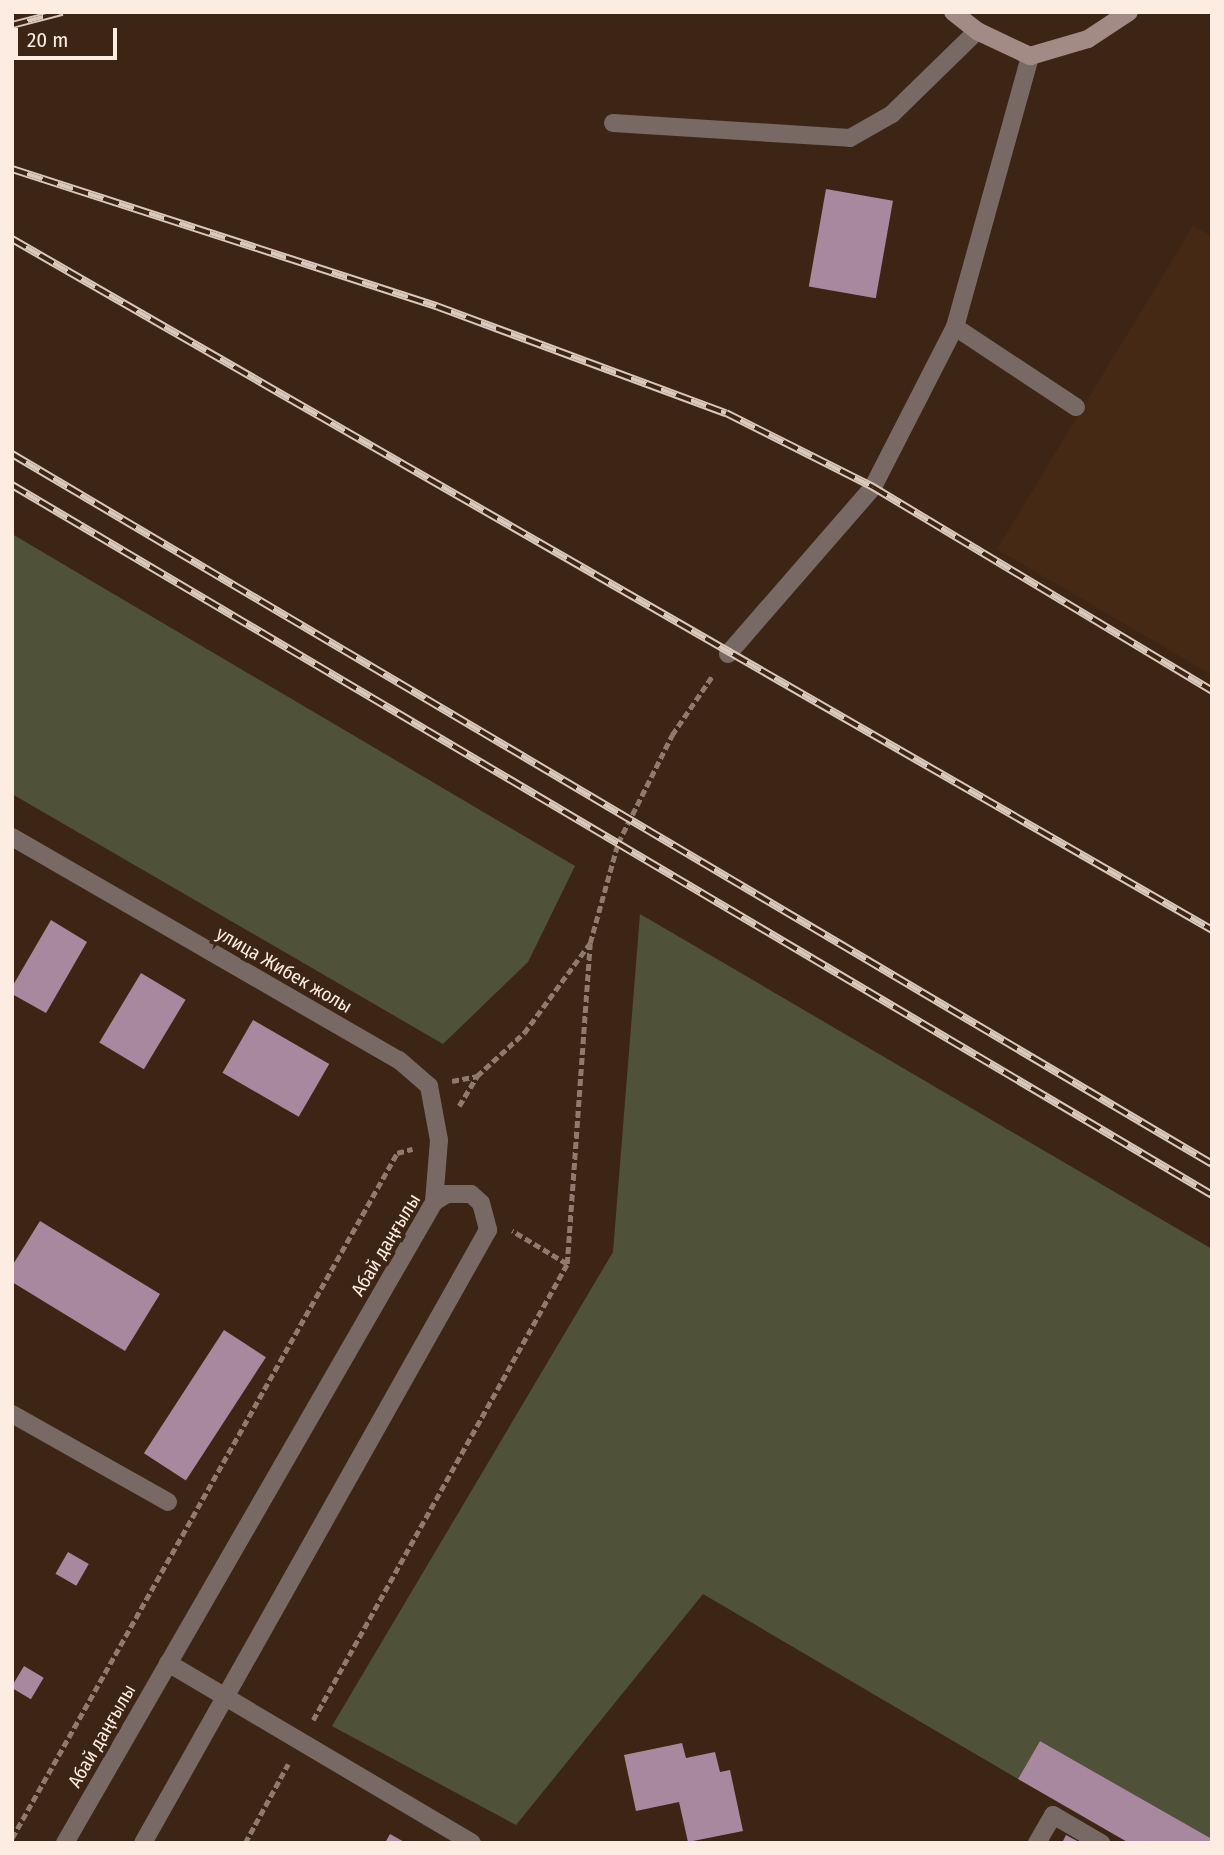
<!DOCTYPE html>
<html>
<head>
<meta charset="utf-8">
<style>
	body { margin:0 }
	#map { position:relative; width:1224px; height:1855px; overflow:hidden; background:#3d2515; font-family:"Fira Sans Condensed",sans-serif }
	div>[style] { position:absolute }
	.built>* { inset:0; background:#462914 }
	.green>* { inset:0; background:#4f5238 }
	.building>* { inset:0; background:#a8889e; transform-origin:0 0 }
	.path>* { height:4.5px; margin-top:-2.25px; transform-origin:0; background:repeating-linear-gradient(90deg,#8f7a6d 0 7px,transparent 0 10.5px) }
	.lane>* { height:18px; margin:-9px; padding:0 9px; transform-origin:9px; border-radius:9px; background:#786965 }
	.street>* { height:18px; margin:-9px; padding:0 9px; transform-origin:9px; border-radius:9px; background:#786965 }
	.secondary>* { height:18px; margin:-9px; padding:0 9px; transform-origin:9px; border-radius:9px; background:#a38b85 }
	.rail>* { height:8px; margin-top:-4px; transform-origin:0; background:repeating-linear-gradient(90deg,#3d2515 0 16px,#d9c8bc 0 32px); box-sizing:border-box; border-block:2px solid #d9c8bc }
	span { translate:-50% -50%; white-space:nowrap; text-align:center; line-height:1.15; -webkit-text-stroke:7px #3d2515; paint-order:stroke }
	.street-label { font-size:19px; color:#fcece1 }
	.frame { position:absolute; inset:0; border:14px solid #fcece1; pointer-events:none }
	.scale { position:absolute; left:14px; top:28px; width:103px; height:32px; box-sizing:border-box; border:4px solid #fcece1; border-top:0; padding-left:9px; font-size:21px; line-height:24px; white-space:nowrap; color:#fcece1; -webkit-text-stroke:5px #3d2515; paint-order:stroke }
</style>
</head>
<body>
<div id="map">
	<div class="built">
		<div style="clip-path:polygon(1193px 226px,1212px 236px,1212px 675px,997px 549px)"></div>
	</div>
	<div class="green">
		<div style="clip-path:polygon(12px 534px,575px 866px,528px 962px,443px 1044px,12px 794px)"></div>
		<div style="clip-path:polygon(640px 914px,1212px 1249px,1212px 1839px,1040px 1741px,1018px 1779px,703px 1594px,516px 1825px,332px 1726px,613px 1252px)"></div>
	</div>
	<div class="building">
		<div style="left:826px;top:189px;width:68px;height:99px;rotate:10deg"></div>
		<div style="clip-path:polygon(51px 920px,87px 942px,46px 1013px,12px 994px,12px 987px)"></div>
		<div style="left:141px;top:973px;width:52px;height:81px;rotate:31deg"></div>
		<div style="left:253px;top:1020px;width:88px;height:61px;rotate:30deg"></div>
		<div style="clip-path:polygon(40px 1221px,160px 1294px,125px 1351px,12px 1282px,12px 1266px)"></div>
		<div style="left:224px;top:1330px;width:50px;height:147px;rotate:33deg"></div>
		<div style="left:68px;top:1552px;width:24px;height:25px;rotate:30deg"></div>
		<div style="left:24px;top:1666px;width:23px;height:25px;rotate:31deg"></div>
		<div style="clip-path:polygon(1040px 1741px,1212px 1839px,1212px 1843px,1129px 1843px,1018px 1779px)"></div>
		<div style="clip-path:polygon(682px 1743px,686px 1758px,715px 1752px,720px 1772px,730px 1770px,743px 1831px,688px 1842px,679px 1802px,636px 1811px,624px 1755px)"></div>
		<div style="clip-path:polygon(390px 1834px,406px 1843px,385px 1843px)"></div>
		<div style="clip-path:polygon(1066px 1835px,1081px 1843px,1062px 1843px)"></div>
	</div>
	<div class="path">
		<div style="left:452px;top:1081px;width:25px;rotate:-11deg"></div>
		<div style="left:477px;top:1076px;width:64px;rotate:-42.5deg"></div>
		<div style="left:524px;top:1033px;width:112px;rotate:-53.7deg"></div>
		<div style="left:590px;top:943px;width:104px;rotate:-74.4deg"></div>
		<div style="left:618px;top:843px;width:121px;rotate:-63.4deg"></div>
		<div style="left:672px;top:735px;width:73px;rotate:-55.7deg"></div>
		<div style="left:459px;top:1106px;width:35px;rotate:-59deg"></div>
		<div style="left:567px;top:1264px;width:321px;rotate:-85.9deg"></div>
		<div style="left:313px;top:1720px;width:522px;rotate:-60.88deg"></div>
		<div style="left:567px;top:1264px;width:64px;rotate:-149deg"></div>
		<div style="left:12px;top:1838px;width:786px;rotate:-60.66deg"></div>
		<div style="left:397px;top:1153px;width:16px;rotate:-15deg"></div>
		<div style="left:245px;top:1843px;width:90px;rotate:-61.4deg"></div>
	</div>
	<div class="lane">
		<div style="left:613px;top:123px;width:237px;rotate:3.6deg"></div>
		<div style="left:850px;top:138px;width:48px;rotate:-29.7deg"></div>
		<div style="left:892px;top:114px;width:119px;rotate:-44.3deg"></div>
		<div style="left:168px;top:1663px;width:353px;rotate:30.6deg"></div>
		<div style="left:1037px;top:1843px;width:32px;rotate:-60deg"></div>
		<div style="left:1053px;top:1815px;width:56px;rotate:30.3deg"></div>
	</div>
	<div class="street">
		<div style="left:955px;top:327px;width:145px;rotate:33.5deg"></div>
		<div style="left:728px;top:654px;width:221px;rotate:-49deg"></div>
		<div style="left:873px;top:487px;width:180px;rotate:-62.9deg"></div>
		<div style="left:955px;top:327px;width:281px;rotate:-74.5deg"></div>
		<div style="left:12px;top:837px;width:447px;rotate:30deg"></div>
		<div style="left:399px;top:1060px;width:40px;rotate:41deg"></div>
		<div style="left:429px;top:1086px;width:55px;rotate:79.5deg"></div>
		<div style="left:439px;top:1140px;width:62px;rotate:94.6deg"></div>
		<div style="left:12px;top:1414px;width:179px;rotate:29.4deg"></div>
		<div style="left:65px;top:1843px;width:740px;rotate:-60.07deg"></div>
		<div style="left:434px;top:1202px;width:15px;rotate:-32deg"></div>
		<div style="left:447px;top:1194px;width:24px"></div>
		<div style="left:471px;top:1194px;width:13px;rotate:42deg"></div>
		<div style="left:481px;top:1203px;width:28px;rotate:75deg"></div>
		<div style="left:488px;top:1230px;width:703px;rotate:119.37deg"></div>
	</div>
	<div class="secondary">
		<div style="left:953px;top:12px;width:31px;rotate:38deg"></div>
		<div style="left:977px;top:31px;width:59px;rotate:25.3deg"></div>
		<div style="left:1030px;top:56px;width:60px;rotate:-16.3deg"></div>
		<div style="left:1088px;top:39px;width:49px;rotate:-33.4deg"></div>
	</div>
	<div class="rail">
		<div style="left:12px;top:25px;width:52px;rotate:-14.6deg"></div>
		<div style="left:12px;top:169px;width:446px;rotate:17.9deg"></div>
		<div style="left:436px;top:306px;width:309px;rotate:20.3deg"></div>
		<div style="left:726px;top:413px;width:165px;rotate:26.7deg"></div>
		<div style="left:873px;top:487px;width:396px;rotate:31deg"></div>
		<div style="left:12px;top:239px;width:1385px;rotate:29.93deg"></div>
		<div style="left:12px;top:454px;width:1394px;rotate:30.61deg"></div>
		<div style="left:12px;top:485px;width:1394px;rotate:30.61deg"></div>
	</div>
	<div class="street-label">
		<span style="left:284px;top:970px;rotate:30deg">улица Жибек жолы</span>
		<span style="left:386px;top:1245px;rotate:-59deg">Абай даңғылы</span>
		<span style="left:102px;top:1736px;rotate:-60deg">Абай даңғылы</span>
	</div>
	<div class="frame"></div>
	<div class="scale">20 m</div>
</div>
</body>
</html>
